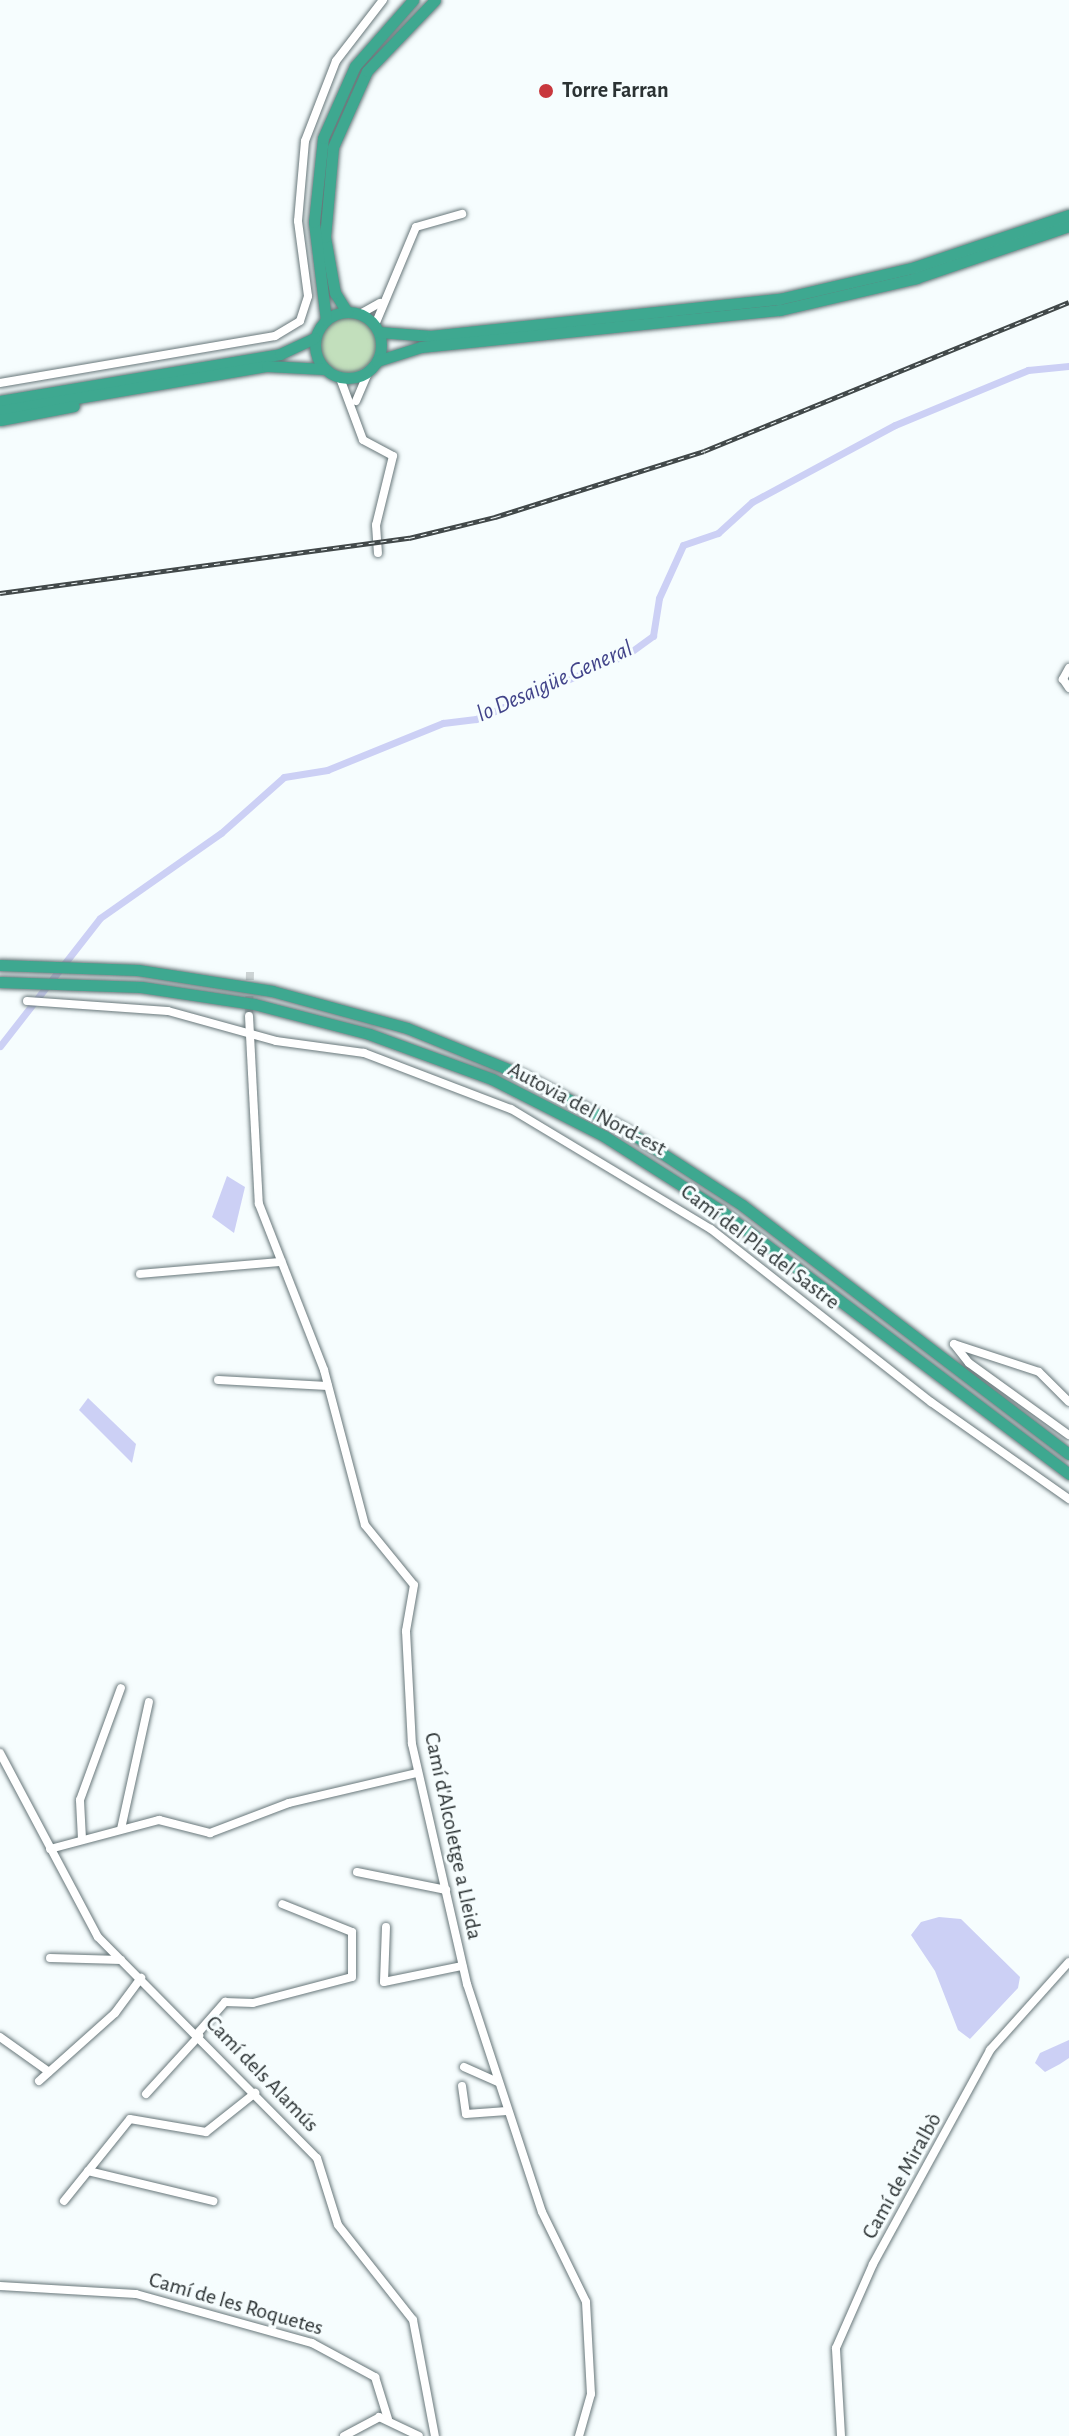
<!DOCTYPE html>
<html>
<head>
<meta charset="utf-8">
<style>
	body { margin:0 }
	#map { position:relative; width:1069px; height:2436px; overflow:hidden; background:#f6fdfe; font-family:"Alegreya Sans",sans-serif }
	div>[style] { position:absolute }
	.green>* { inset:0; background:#c2dfbc }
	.round { border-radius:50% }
	.water>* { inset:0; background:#ccd0f5 }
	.canal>* { height:7px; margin:-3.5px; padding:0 3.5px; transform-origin:3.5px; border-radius:3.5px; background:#ccd0f5 }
	.minor-tunnel>* { height:8px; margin-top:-4px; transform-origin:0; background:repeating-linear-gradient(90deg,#cdd4d5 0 8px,transparent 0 12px) }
	.roads { filter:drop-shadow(0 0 2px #68777a) drop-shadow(0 0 2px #68777a) }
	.minor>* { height:8px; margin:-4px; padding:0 4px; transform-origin:4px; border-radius:4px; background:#fff }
	.highway>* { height:11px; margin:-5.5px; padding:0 5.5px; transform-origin:5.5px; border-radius:5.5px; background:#3ea890 }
	.highway>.ring { margin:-5.5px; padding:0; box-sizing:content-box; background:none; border:11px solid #3ea890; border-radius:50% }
	.rail>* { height:5px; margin-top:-2.5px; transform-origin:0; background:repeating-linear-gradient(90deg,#f6fdfe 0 6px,#42494a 0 12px); box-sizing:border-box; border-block:2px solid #42494a }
	.dots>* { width:22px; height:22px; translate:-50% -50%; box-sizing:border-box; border:4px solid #f6fdfe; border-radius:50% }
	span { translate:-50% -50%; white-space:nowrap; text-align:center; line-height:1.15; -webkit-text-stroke:6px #f6fdfe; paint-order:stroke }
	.poi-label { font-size:22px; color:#2b3233; font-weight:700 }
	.left { translate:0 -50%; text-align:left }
	.street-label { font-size:22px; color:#2b3233 }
	.water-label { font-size:24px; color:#42448a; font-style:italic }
</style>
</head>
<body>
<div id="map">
	<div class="green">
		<div class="round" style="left:320px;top:317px;width:56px;height:56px"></div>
	</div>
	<div class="water">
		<div style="clip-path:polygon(227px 1176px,245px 1187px,234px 1233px,212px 1217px)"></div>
		<div style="clip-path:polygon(88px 1398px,136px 1444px,132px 1463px,79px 1410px)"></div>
		<div style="clip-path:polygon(939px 1917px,961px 1919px,1020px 1977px,1018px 1988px,970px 2039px,958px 2030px,935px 1971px,911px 1935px,921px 1922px)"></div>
		<div style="clip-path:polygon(1069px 2040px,1069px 2058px,1060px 2064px,1045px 2072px,1035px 2063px,1040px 2053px)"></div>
	</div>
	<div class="canal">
		<div style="left:0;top:1046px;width:162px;rotate:-52deg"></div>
		<div style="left:100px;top:918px;width:148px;rotate:-35.1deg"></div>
		<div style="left:221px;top:833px;width:84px;rotate:-41.6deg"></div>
		<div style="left:284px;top:777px;width:44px;rotate:-9.2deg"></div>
		<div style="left:327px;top:770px;width:125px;rotate:-22.1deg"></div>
		<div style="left:443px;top:723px;width:33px;rotate:-7deg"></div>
		<div style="left:476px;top:719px;width:165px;rotate:-23.2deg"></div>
		<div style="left:628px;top:654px;width:31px;rotate:-36deg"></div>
		<div style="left:653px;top:636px;width:38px;rotate:-81deg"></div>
		<div style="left:659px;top:598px;width:58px;rotate:-65.6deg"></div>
		<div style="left:683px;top:545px;width:37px;rotate:-19deg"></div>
		<div style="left:718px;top:533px;width:46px;rotate:-42.4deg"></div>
		<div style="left:752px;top:502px;width:162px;rotate:-28.3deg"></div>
		<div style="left:895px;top:425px;width:144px;rotate:-22.5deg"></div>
		<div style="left:1028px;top:370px;width:41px;rotate:-5.6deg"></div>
	</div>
	<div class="minor-tunnel">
		<div style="left:249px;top:1016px;width:44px;rotate:-88.7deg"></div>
	</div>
	<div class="roads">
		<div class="minor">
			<div style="left:360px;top:314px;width:23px;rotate:-29deg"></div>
			<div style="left:375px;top:325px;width:106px;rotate:-67.3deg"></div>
			<div style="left:416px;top:227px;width:48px;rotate:-15.8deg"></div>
			<div style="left:340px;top:378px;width:66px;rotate:69.6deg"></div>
			<div style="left:363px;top:440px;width:34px;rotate:28deg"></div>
			<div style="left:393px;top:456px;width:71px;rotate:103.8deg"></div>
			<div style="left:376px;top:525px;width:28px;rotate:86deg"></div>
			<div style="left:0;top:383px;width:279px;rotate:-9.7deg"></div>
			<div style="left:275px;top:336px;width:29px;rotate:-31deg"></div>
			<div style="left:300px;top:321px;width:26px;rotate:-72deg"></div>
			<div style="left:308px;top:296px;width:76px;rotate:-97.6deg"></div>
			<div style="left:298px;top:221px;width:80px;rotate:-85deg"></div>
			<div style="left:305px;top:141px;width:86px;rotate:-68.8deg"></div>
			<div style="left:336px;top:61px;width:77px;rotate:-52.4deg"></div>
			<div style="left:356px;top:401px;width:33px;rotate:-67deg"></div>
			<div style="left:1069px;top:668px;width:13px;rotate:119deg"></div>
			<div style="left:1063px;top:679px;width:11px;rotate:56deg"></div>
			<div style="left:27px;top:1001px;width:141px;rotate:4.1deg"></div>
			<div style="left:168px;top:1011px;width:112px;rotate:15.5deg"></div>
			<div style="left:276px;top:1041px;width:89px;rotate:7.8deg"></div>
			<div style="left:364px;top:1053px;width:157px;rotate:20.9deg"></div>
			<div style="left:511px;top:1109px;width:233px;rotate:31deg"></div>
			<div style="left:711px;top:1229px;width:280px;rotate:38.2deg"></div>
			<div style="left:931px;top:1402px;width:169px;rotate:35.1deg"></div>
			<div style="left:249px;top:1016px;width:188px;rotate:87deg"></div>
			<div style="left:259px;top:1204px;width:178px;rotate:68.6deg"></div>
			<div style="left:324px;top:1370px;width:160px;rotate:75.2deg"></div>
			<div style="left:365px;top:1525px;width:77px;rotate:50.8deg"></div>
			<div style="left:414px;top:1585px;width:47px;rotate:99.9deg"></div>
			<div style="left:406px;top:1631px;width:113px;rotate:87deg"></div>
			<div style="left:412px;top:1744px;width:246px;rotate:77.1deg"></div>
			<div style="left:467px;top:1984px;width:240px;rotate:71.8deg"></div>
			<div style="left:542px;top:2212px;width:100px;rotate:63.9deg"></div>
			<div style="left:586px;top:2302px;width:92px;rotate:86.9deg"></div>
			<div style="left:591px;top:2394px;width:44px;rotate:105.9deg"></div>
			<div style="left:140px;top:1274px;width:142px;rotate:-4.9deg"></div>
			<div style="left:954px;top:1344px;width:24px;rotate:52deg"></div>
			<div style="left:969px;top:1363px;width:123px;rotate:35.8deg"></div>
			<div style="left:954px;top:1344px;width:89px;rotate:18.2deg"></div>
			<div style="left:1039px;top:1372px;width:42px;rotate:45deg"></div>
			<div style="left:218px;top:1380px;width:110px;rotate:3.1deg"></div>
			<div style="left:0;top:1753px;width:208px;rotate:62deg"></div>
			<div style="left:98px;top:1937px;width:311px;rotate:45.3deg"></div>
			<div style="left:317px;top:2158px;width:70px;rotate:72.6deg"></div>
			<div style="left:338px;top:2225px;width:121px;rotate:51.7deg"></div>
			<div style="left:413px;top:2320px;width:118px;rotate:79.3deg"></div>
			<div style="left:121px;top:1829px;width:130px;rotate:-77.6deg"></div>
			<div style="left:82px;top:1839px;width:39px;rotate:-93deg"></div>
			<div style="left:80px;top:1800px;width:119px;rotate:-69.9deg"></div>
			<div style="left:50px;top:1849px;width:113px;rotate:-14.9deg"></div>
			<div style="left:159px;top:1820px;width:53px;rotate:14.3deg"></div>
			<div style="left:210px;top:1833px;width:85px;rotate:-20.8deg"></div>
			<div style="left:289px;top:1803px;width:131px;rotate:-13.2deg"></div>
			<div style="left:357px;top:1872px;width:91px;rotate:11.4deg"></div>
			<div style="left:386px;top:1927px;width:55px;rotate:92.1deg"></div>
			<div style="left:384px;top:1982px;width:80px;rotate:-11.6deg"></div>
			<div style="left:50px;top:1958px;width:71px;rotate:1.6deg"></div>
			<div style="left:197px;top:2034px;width:43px;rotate:-48.8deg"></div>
			<div style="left:225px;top:2002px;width:28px;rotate:2deg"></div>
			<div style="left:253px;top:2003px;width:102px;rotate:-14.7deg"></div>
			<div style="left:352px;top:1977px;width:45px;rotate:-90deg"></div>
			<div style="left:352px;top:1932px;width:75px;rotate:-158.2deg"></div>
			<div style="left:0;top:2037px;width:60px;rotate:35.5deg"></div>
			<div style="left:464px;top:2067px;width:36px;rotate:24deg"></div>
			<div style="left:39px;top:2081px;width:102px;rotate:-41.8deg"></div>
			<div style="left:115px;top:2013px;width:44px;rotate:-53.4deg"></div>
			<div style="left:462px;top:2086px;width:28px;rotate:82deg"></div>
			<div style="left:466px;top:2114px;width:41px;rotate:-4.2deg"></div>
			<div style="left:146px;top:2094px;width:79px;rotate:-47.6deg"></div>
			<div style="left:88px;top:2171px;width:129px;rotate:13.5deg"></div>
			<div style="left:64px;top:2201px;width:105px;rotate:-51.2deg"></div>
			<div style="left:130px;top:2119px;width:77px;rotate:9.7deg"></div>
			<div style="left:206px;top:2132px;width:63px;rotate:-38.5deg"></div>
			<div style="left:0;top:2286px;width:136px;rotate:3.4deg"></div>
			<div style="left:136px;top:2294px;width:183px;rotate:15.6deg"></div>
			<div style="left:312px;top:2343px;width:72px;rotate:28.4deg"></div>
			<div style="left:375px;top:2377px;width:44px;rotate:72.8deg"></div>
			<div style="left:344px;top:2436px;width:40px;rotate:-28deg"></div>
			<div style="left:379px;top:2417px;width:44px;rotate:25.4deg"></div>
			<div style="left:841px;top:2436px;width:88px;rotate:-93.3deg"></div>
			<div style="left:836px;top:2348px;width:92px;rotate:-66.2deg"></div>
			<div style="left:873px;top:2264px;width:244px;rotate:-61.3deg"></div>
			<div style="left:990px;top:2050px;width:118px;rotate:-48.1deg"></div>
		</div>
		<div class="highway">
			<div class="ring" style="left:315px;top:312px;width:55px;height:55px"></div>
			<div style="left:347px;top:312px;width:22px;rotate:-122deg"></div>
			<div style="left:335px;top:293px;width:57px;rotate:-100.1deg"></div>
			<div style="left:325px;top:237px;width:90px;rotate:-84.9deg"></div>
			<div style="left:333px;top:147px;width:83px;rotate:-65.9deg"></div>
			<div style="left:367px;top:71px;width:98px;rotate:-46.2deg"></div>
			<div style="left:326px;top:320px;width:99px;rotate:-97deg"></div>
			<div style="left:314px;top:222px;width:84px;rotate:-83.9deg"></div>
			<div style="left:323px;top:138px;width:79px;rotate:-66deg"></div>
			<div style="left:355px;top:66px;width:88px;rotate:-48.7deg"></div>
			<div style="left:379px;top:332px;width:52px;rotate:4.4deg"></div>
			<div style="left:431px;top:336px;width:350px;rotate:-6.1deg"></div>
			<div style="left:779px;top:299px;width:140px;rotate:-13.2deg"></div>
			<div style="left:915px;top:267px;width:163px;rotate:-18.7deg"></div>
			<div style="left:377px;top:361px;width:46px;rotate:-17.7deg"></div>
			<div style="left:421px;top:347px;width:361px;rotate:-5.9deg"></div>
			<div style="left:780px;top:310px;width:140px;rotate:-13.2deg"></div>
			<div style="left:916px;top:278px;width:162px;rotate:-18.8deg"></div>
			<div style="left:0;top:401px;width:284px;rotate:-9.5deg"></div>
			<div style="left:280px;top:354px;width:38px;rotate:-25deg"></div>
			<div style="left:0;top:411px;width:271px;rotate:-9.6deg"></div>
			<div style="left:267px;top:366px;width:57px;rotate:3deg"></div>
			<div style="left:0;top:420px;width:75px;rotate:-10.7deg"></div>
			<div style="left:0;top:965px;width:138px;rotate:2.1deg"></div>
			<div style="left:138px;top:970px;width:136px;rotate:8.9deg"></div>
			<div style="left:272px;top:991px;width:140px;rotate:15.3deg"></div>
			<div style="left:407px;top:1028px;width:127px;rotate:22.1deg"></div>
			<div style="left:525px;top:1076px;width:115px;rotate:28.1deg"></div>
			<div style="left:626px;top:1130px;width:138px;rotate:32.9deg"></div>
			<div style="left:742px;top:1205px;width:411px;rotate:37.3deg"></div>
			<div style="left:0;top:982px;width:141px;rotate:2deg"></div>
			<div style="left:141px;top:987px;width:114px;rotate:8.6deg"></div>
			<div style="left:254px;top:1004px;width:119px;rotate:14.6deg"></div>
			<div style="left:369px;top:1034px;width:131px;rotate:20.1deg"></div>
			<div style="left:492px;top:1079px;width:126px;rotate:27deg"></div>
			<div style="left:604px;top:1136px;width:138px;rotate:32.5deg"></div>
			<div style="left:720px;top:1210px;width:438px;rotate:37.1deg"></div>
		</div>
	</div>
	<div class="rail">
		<div style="left:0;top:593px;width:413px;rotate:-7.7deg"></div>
		<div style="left:409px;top:538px;width:89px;rotate:-13.7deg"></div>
		<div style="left:495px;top:517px;width:219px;rotate:-17.5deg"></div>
		<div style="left:704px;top:451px;width:394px;rotate:-22.2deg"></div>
	</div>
	<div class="dots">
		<div style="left:546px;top:91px;background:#c8383d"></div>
	</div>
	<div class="poi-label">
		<span class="left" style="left:562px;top:91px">Torre Farran</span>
	</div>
	<div class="street-label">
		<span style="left:587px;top:1109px;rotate:28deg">Autovia del Nord-est</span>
		<span style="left:760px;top:1247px;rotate:37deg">Camí del Pla del Sastre</span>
		<span style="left:453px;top:1836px;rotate:78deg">Camí d'Alcoletge a Lleida</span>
		<span style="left:262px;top:2074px;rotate:46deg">Camí dels Alamús</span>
		<span style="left:902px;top:2176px;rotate:-61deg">Camí de Miralbò</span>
		<span style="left:236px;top:2304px;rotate:16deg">Camí de les Roquetes</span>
	</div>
	<div class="water-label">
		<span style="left:555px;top:682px;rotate:-24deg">lo Desaigüe General</span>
	</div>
</div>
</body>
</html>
